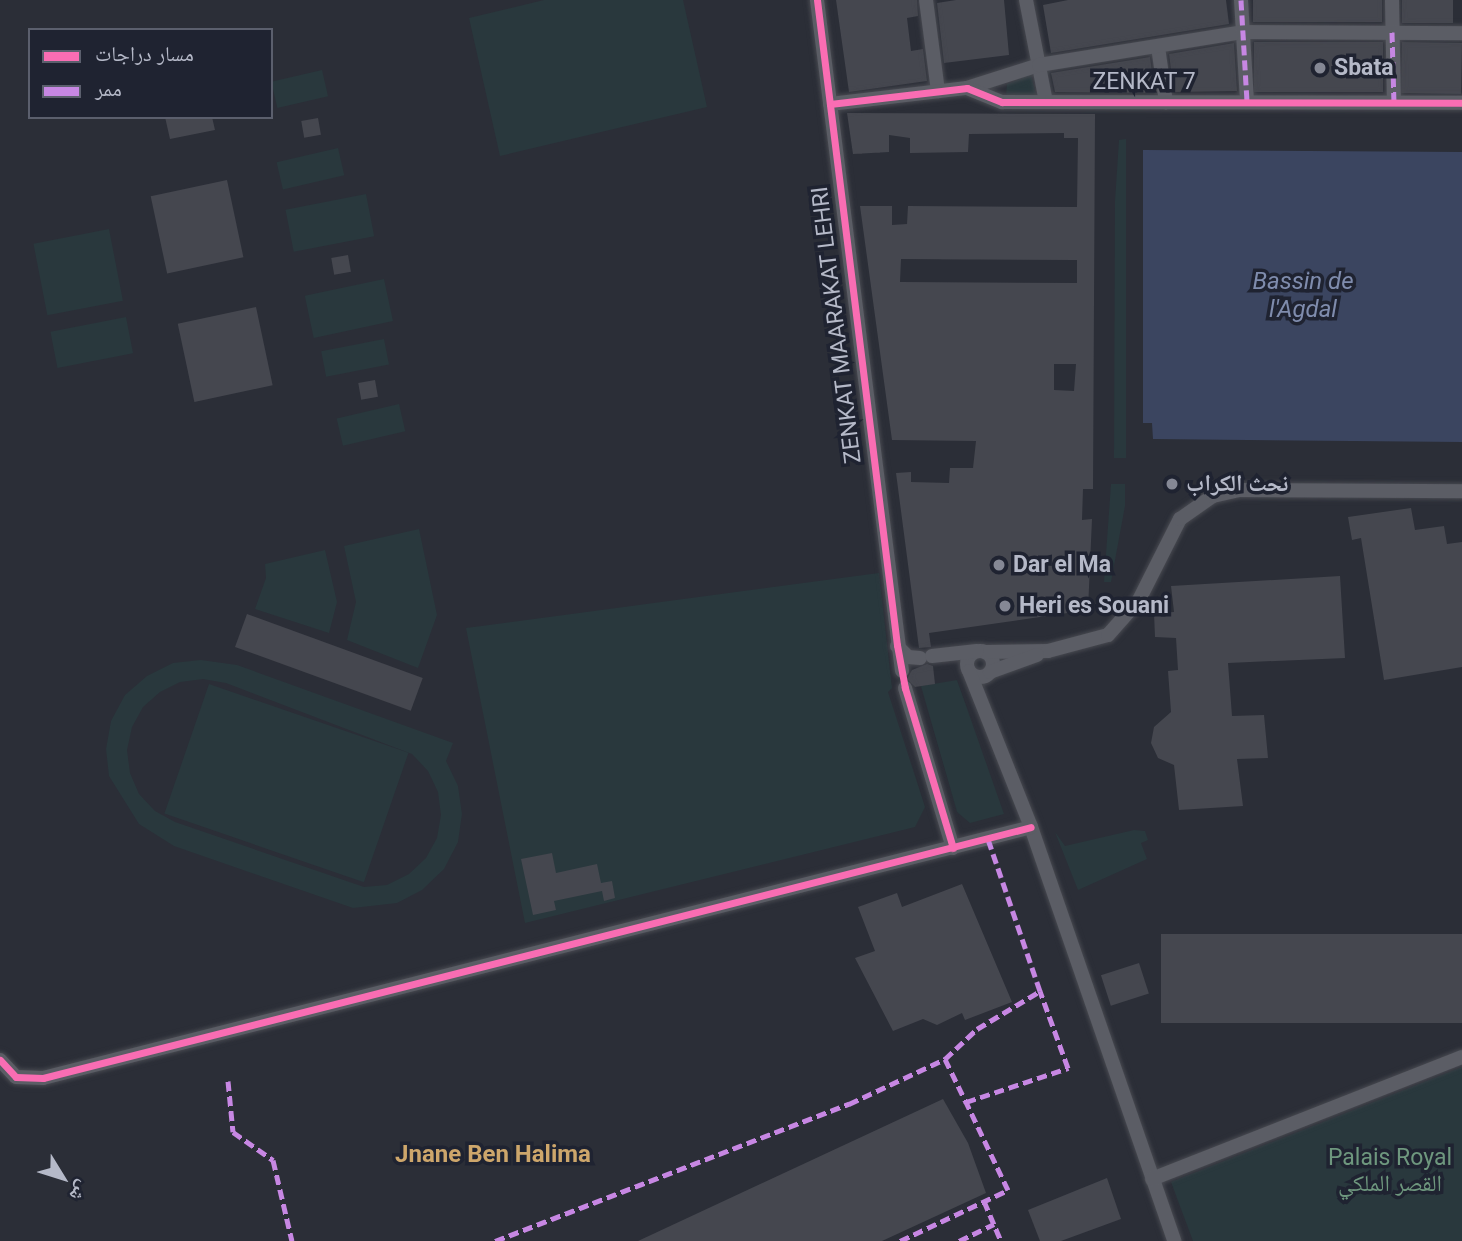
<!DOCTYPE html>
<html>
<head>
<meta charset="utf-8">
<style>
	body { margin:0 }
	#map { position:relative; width:1462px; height:1241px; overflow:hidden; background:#2b2e37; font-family:Roboto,"Noto Naskh Arabic",sans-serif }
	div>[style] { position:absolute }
	.green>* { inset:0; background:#29383d; transform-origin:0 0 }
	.water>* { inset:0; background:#3b4560 }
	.building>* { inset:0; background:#45474f; transform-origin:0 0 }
	.roads { filter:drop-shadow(0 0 2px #474950) drop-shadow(0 0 2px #474950) }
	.minor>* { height:14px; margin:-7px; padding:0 7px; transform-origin:7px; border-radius:7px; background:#5b5d65 }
	.minor>.ring { margin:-7px; padding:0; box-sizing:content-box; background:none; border:14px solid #5b5d65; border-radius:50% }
	.quiet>* { height:5px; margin-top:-2.5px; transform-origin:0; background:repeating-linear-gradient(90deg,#c787e3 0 10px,transparent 0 15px) }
	.cycleway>* { height:7px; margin:-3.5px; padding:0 3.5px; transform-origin:3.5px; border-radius:3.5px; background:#f96db3 }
	.dots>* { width:19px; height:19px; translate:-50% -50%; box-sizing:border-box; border:4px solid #1f2331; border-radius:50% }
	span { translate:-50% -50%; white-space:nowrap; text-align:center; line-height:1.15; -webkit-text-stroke:7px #1f2331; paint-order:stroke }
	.poi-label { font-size:23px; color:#b5b9c8; font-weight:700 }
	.left { translate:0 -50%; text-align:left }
	.street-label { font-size:23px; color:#b5b9c8 }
	.park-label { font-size:23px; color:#6e977e }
	.water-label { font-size:24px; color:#7f8cad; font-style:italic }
	.neighbourhood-label { font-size:24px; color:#cda66b; font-weight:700 }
	.legend { position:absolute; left:28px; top:28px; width:245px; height:91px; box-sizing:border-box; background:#1f2331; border:2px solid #5b5f6d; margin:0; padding:9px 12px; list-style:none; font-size:21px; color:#b5b9c8 }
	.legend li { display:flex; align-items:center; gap:14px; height:35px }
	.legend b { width:35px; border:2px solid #5b5f6d }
	.north { position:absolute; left:28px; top:1143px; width:70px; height:70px; -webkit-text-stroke:5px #1f2331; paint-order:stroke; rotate:128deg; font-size:19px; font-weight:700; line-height:28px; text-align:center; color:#b5b9c8 }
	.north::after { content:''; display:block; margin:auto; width:24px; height:32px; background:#b5b9c8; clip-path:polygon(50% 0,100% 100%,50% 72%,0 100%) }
</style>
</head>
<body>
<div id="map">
	<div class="green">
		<div style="clip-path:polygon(544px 0,683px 0,707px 107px,500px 156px,469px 18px)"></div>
		<div style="left:322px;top:70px;width:27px;height:52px;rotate:77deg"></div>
		<div style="clip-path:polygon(1031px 74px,1036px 96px,1006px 97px,1007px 84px)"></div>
		<div style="clip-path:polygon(1126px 139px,1126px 458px,1114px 458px,1115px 201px,1119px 140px)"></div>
		<div style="left:338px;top:148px;width:28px;height:63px;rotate:77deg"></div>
		<div style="left:366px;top:194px;width:43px;height:82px;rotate:79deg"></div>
		<div style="left:109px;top:229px;width:73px;height:77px;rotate:79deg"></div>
		<div style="left:384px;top:279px;width:43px;height:81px;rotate:78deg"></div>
		<div style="left:126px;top:317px;width:37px;height:77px;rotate:79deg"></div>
		<div style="left:384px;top:339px;width:26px;height:64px;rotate:79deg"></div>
		<div style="left:399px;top:404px;width:28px;height:64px;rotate:77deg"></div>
		<div style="clip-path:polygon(1111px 484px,1125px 484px,1125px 506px,1111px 582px,1104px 582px)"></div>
		<div style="clip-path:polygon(419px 529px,437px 615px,418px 668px,347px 640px,356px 602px,344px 546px)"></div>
		<div style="clip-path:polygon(325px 550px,337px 602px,329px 633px,255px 609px,266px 578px,265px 564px)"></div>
		<div style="clip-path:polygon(879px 573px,892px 688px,888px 692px,925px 807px,915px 827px,525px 923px,466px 628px)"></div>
		<div style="clip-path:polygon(evenodd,201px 660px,237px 665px,453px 743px,446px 761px,458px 786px,462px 814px,458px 842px,444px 869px,422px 890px,397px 903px,353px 908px,174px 846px,139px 824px,109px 776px,106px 749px,111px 721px,125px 695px,147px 676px,173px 663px,201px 660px,203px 679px,226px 683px,412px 754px,428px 771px,438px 792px,441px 815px,437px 838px,426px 858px,409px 874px,387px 885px,364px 887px,175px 822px,155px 811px,139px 794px,130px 773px,127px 750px,132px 727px,143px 707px,160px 692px,180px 682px,203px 679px)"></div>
		<div style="clip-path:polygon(957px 680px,1004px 814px,970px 823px,957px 812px,921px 686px)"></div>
		<div style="left:209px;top:684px;width:211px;height:137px;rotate:19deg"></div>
		<div style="clip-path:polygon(1134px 830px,1145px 831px,1148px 840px,1141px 843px,1147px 859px,1078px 890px,1055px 832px,1065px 846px)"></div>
		<div style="clip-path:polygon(1462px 1067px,1462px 1241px,1193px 1241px,1171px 1182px)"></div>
	</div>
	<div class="water">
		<div style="clip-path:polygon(1143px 150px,1462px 152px,1462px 442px,1153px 439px,1152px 423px,1143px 423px)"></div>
	</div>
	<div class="building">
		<div style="clip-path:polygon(836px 0,917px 0,918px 16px,907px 18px,911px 51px,923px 49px,927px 81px,849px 92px)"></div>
		<div style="clip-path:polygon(956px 0,1004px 0,1009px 55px,944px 63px,937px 3px)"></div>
		<div style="clip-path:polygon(1068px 0,1226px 0,1229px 24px,1051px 53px,1043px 5px)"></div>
		<div style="left:1253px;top:0;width:129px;height:22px"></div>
		<div style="left:1402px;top:0;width:51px;height:23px"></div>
		<div style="left:1254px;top:42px;width:129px;height:50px"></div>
		<div style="left:1402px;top:42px;width:60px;height:51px;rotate:1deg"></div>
		<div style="clip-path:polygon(1234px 43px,1237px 91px,1174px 92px,1169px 54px)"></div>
		<div style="clip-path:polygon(1150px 57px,1155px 93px,1055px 92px,1051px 73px)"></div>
		<div style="clip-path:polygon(evenodd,847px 113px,1095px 114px,1093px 489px,1083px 489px,1082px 520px,1092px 519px,1088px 610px,929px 633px,931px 647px,919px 648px,896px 473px,911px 472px,911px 482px,949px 483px,950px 468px,973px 468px,976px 441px,892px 440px,860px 206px,892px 206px,892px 225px,907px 224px,908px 206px,1077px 207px,1078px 138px,1064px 138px,1064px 133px,969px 134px,968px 152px,910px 153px,910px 138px,889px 135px,889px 152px,853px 154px,847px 113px,901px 259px,1077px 260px,1077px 283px,900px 282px,901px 259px,847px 113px,1054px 364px,1076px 364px,1074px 391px,1054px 390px,1054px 364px)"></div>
		<div style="clip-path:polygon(165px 117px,212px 117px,215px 130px,170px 139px)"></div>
		<div style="left:318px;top:118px;width:17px;height:17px;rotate:80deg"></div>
		<div style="left:227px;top:180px;width:79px;height:78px;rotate:78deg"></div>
		<div style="left:348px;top:255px;width:17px;height:17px;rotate:80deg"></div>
		<div style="left:256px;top:307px;width:80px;height:80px;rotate:78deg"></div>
		<div style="left:375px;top:380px;width:17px;height:17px;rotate:80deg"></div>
		<div style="clip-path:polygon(1411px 508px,1415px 530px,1444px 526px,1447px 544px,1462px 542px,1462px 667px,1384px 680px,1361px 538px,1352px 540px,1348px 517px)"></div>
		<div style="clip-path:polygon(1340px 576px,1345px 658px,1228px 663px,1232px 716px,1264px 715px,1268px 758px,1237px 759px,1243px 806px,1179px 810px,1174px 765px,1158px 758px,1151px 743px,1154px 727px,1171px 712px,1168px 671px,1178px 670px,1176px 638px,1155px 637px,1154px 613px,1174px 612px,1171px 586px)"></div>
		<div style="left:247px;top:614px;width:187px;height:35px;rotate:20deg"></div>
		<div style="clip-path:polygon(927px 664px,933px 666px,935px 684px,915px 687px,907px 679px,912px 670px)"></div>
		<div style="clip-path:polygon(552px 853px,556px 873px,597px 864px,601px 883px,612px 881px,615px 898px,604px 901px,602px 891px,554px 901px,556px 910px,533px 915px,521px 859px)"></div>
		<div style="clip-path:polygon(962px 884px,1012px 1002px,965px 1020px,962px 1013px,937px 1025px,923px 1019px,893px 1031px,855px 958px,875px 951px,858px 907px,897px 893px,902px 907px)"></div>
		<div style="left:1462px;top:934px;width:89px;height:301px;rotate:90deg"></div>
		<div style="left:1139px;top:963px;width:32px;height:40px;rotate:72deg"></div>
		<div style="clip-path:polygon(943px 1099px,968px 1143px,986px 1193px,882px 1241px,638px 1241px)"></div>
		<div style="clip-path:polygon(1107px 1178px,1121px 1219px,1061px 1241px,1040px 1241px,1028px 1210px)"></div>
	</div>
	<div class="roads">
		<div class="minor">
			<div style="left:817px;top:0;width:676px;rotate:82.78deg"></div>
			<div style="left:926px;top:0;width:92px;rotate:82.5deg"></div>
			<div style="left:1026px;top:0;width:104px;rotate:78.9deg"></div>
			<div style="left:1241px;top:0;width:101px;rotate:86.6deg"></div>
			<div style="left:1392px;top:0;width:102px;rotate:88.9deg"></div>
			<div style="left:1158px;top:47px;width:56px;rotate:81.7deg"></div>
			<div style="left:967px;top:88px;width:76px;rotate:-17.7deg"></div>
			<div style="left:1039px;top:65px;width:206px;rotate:-9.2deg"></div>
			<div style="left:1242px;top:32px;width:220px;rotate:0.3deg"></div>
			<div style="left:830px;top:104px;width:138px;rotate:-6.7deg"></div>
			<div style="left:967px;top:88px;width:38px;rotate:22deg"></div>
			<div style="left:1002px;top:102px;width:460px;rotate:0.1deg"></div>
			<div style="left:897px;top:646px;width:16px;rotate:45deg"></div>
			<div style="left:908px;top:657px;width:12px;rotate:5deg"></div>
			<div class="ring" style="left:967px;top:651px;width:12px;height:12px"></div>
			<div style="left:985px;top:652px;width:63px;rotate:-0.9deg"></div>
			<div style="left:1048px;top:651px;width:62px;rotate:-14.9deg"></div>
			<div style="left:1108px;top:635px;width:47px;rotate:-48.5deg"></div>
			<div style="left:1139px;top:600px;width:91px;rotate:-63.2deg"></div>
			<div style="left:1180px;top:519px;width:40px;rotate:-34.9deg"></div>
			<div style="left:1213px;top:496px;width:26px;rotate:-13deg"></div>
			<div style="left:1238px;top:490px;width:224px;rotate:0.3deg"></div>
			<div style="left:932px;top:656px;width:45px;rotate:-6.3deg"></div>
			<div style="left:969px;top:671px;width:168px;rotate:68.3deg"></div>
			<div style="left:1031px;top:827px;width:438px;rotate:70.9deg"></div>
			<div style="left:990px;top:672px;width:50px;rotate:-19.9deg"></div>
			<div style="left:905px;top:688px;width:167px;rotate:73.3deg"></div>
			<div style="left:0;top:1060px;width:23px;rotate:47deg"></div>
			<div style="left:16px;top:1077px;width:27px;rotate:2deg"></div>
			<div style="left:43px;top:1078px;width:1019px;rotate:-14.25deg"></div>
			<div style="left:1152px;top:1179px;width:333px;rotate:-21.5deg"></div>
		</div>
	</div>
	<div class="quiet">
		<div style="left:1241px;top:0;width:101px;rotate:86.6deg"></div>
		<div style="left:1392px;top:32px;width:70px;rotate:88.4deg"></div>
		<div style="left:945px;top:1059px;width:48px;rotate:64deg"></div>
		<div style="left:228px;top:1081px;width:51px;rotate:84.4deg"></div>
		<div style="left:233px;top:1132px;width:49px;rotate:35deg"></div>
		<div style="left:273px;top:1160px;width:83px;rotate:76.8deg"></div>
		<div style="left:984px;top:1201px;width:43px;rotate:67deg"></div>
		<div style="left:495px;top:1241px;width:380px;rotate:-21.2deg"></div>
		<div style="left:849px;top:1104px;width:106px;rotate:-25.1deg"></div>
		<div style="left:945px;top:1059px;width:44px;rotate:-43.2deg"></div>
		<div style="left:977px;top:1029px;width:74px;rotate:-31.1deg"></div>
		<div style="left:1040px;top:991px;width:161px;rotate:-108.9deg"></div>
		<div style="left:900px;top:1241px;width:119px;rotate:-25.3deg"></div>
		<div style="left:1008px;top:1190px;width:98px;rotate:-115.5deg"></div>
		<div style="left:966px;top:1102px;width:108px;rotate:-18.4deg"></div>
		<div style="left:1068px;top:1068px;width:82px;rotate:-110deg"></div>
		<div style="left:959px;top:1241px;width:39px;rotate:-26deg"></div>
	</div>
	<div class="cycleway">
		<div style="left:817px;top:0;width:650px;rotate:82.93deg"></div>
		<div style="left:897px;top:645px;width:44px;rotate:79.5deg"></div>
		<div style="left:905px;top:688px;width:167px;rotate:73.3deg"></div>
		<div style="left:830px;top:104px;width:138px;rotate:-6.7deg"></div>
		<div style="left:967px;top:88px;width:38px;rotate:22deg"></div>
		<div style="left:1002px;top:102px;width:460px;rotate:0.1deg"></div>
		<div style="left:0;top:1060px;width:23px;rotate:47deg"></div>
		<div style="left:16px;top:1077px;width:27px;rotate:2deg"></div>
		<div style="left:43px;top:1078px;width:1019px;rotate:-14.25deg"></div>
	</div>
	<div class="dots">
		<div style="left:1320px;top:68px;background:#858895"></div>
		<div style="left:1172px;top:484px;background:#858895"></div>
		<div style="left:999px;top:565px;background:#858895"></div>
		<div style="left:1005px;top:606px;background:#858895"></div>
	</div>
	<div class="poi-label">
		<span class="left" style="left:1334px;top:68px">Sbata</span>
		<span class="left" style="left:1186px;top:484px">نحث الكراب</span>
		<span class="left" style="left:1013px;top:565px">Dar el Ma</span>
		<span class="left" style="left:1019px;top:606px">Heri es Souani</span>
	</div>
	<div class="street-label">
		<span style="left:1144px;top:82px">ZENKAT 7</span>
		<span style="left:837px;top:325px;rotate:-97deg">ZENKAT MAARAKAT LEHRI</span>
	</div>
	<div class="park-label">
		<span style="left:1390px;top:1171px">Palais Royal<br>القصر الملكي</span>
	</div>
	<div class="water-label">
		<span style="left:1303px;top:296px">Bassin de<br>l'Agdal</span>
	</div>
	<div class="neighbourhood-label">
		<span style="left:493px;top:1155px">Jnane Ben Halima</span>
	</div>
	<ul class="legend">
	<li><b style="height:9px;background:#f96db3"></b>مسار دراجات</li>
	<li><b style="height:9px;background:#c787e3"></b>ممر</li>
	</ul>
	<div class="north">ش</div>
</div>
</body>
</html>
